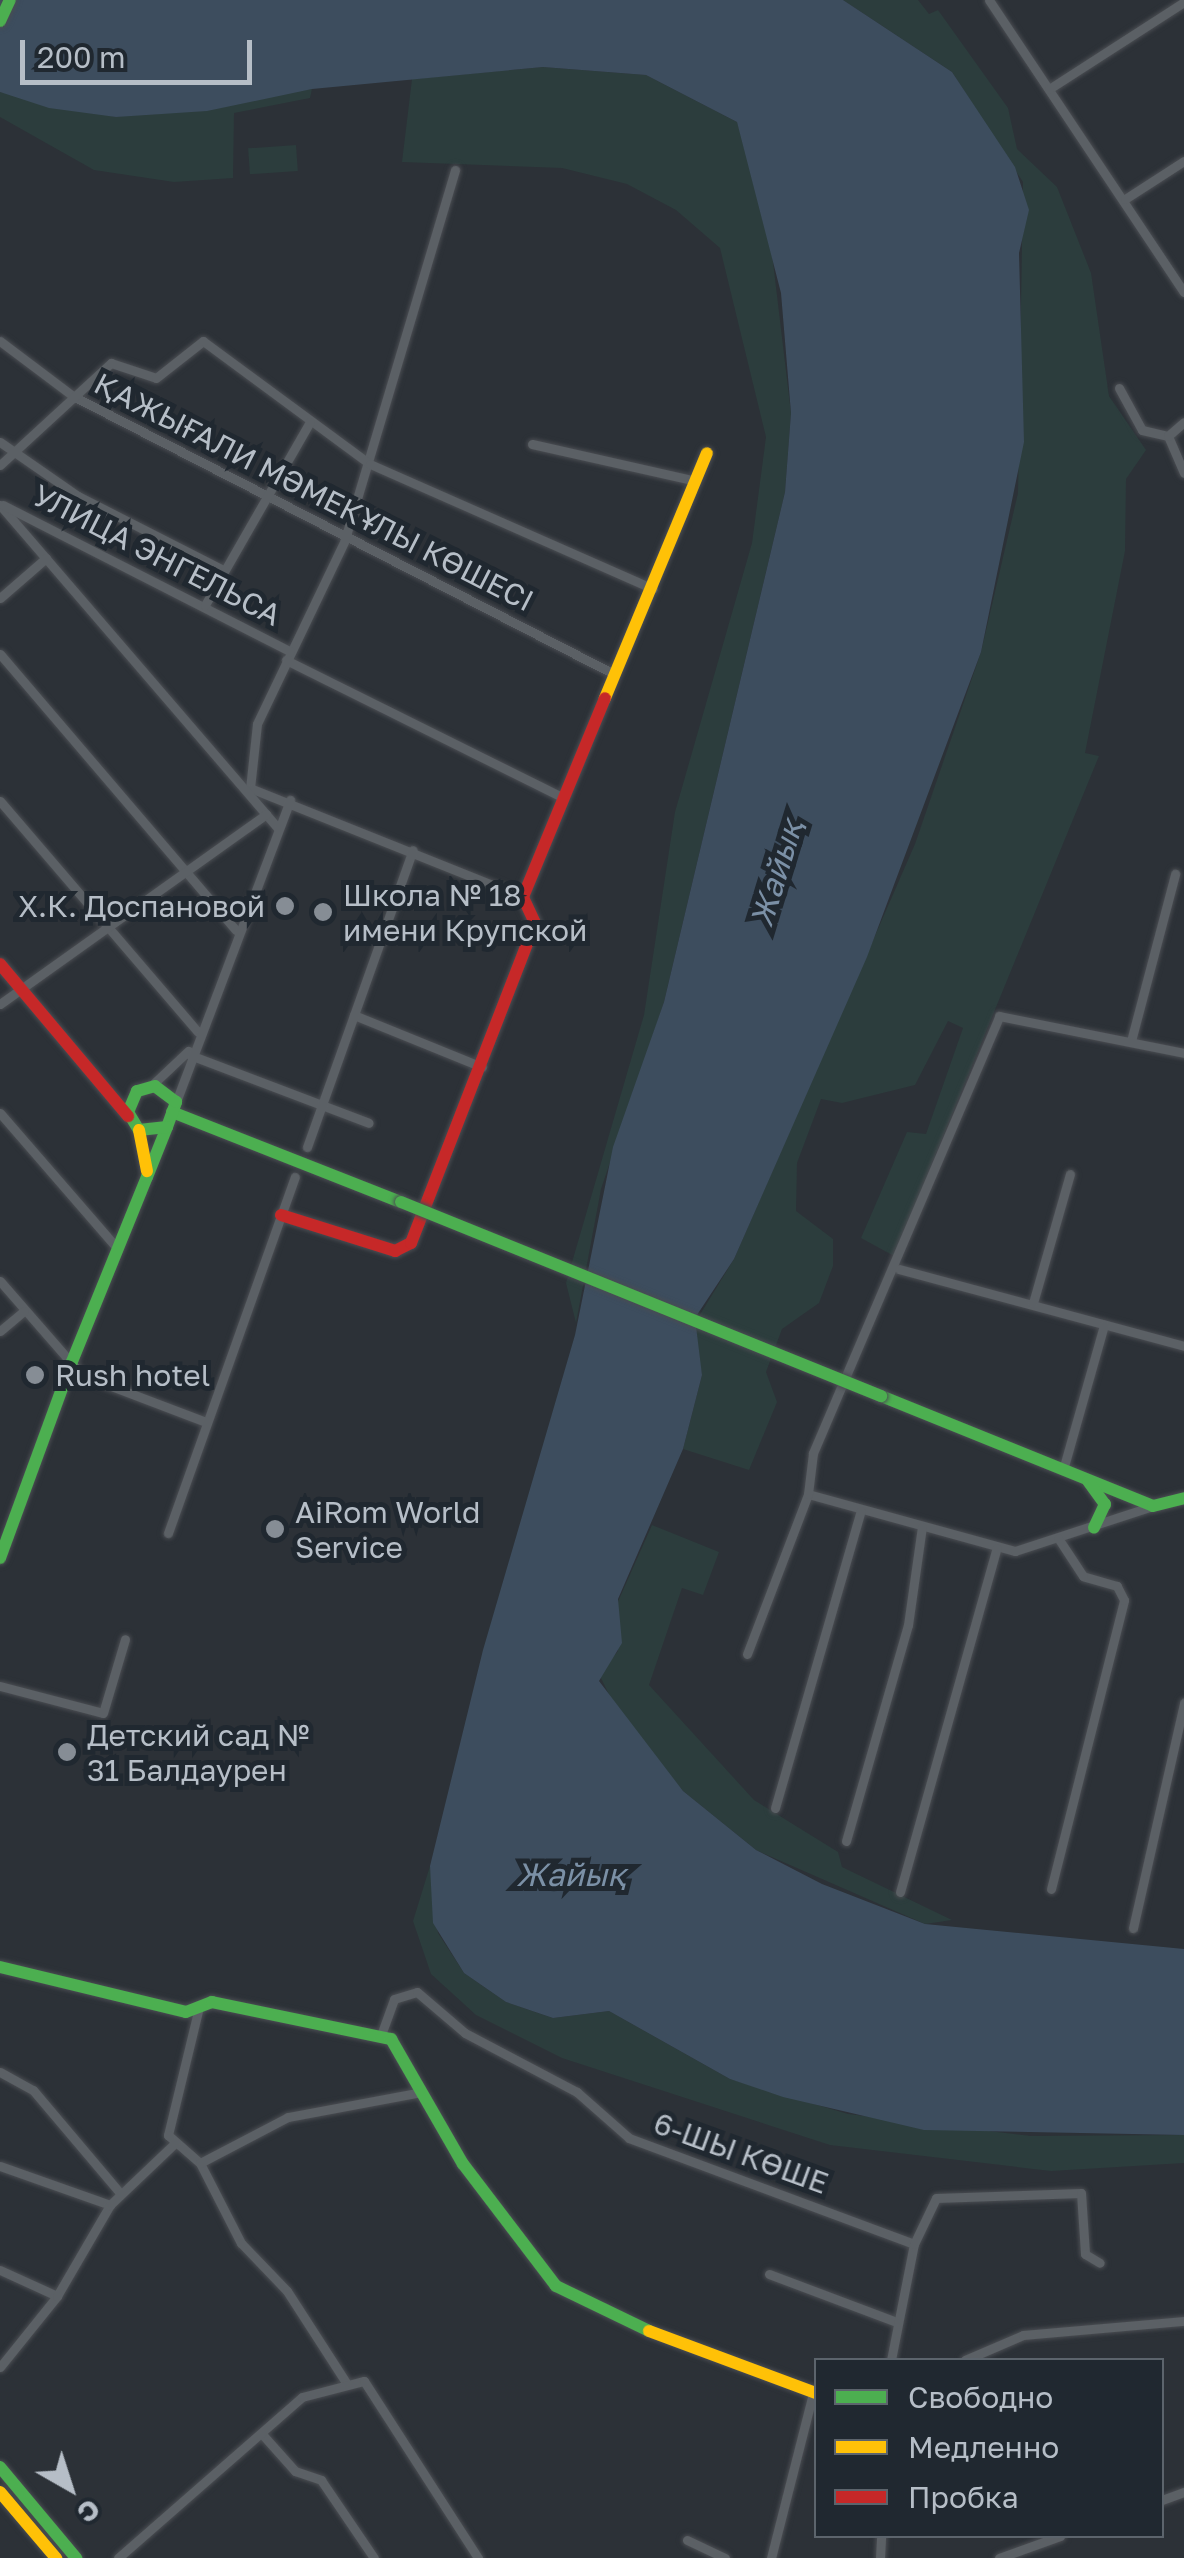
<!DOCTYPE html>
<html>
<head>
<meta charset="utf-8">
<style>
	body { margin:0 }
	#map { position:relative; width:1184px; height:2558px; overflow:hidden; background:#2c3137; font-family:"Golos Text",sans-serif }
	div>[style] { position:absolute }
	.green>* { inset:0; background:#2c3d3d; transform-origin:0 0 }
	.water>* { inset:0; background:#3d4d5e }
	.roads { filter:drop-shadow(0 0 2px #4a4d52) drop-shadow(0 0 2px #4a4d52) }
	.street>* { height:9px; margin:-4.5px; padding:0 4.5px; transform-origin:4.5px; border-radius:4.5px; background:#5b6065 }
	.fast>* { height:12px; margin:-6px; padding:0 6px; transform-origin:6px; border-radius:6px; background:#4caf50 }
	.slow>* { height:12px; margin:-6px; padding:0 6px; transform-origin:6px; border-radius:6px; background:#ffc107 }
	.jam>* { height:12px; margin:-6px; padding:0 6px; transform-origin:6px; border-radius:6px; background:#c62828 }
	.bridges { filter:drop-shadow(0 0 2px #4a4d52) drop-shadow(0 0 2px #4a4d52) }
	.fast-bridge>* { height:12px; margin:-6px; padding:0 6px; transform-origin:6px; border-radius:6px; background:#4caf50 }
	.dots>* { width:28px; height:28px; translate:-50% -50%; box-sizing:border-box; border:5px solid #202830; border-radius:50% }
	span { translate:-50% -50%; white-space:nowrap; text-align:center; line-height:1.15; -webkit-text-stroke:10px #202830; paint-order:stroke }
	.street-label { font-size:30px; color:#b6bec7 }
	.poi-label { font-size:30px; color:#b6bec7 }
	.left { translate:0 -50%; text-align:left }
	.right { translate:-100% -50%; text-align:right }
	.water-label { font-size:32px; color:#7b90a6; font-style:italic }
	.legend { position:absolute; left:814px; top:2358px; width:350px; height:180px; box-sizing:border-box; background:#202830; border:2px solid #5c646c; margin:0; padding:12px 18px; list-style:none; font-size:30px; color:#b6bec7 }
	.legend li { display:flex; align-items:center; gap:20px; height:50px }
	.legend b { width:50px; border:2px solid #5c646c }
	.north { position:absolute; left:20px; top:2438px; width:100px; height:100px; -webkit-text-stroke:8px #202830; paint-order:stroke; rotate:141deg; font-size:28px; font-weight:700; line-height:40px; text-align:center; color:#b6bec7 }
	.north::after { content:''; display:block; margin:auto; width:35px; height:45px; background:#b6bec7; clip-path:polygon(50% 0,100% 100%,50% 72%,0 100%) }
	.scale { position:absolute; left:20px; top:40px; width:232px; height:45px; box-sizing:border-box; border:5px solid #b6bec7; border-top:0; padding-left:12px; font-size:30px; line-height:35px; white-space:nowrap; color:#b6bec7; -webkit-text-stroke:8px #202830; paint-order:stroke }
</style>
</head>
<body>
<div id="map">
	<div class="green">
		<div style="clip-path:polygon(843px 0,918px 0,929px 14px,938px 10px,1008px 108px,1017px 149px,1057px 187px,1091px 273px,1109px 396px,1146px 450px,1126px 479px,1125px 551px,1085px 753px,1099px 756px,894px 1256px,861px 1238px,907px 1132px,926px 1134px,963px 1028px,948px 1021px,915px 1085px,842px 1103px,821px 1099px,797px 1163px,796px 1211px,833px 1239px,833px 1266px,819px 1303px,782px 1329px,766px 1372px,777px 1402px,749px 1470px,683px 1449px,702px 1375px,693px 1326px,734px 1259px,915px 844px,981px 652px,1018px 493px,1023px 182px,952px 72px)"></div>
		<div style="clip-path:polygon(543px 67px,646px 75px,737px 122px,768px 220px,791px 413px,785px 492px,664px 1002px,601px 1189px,576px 1323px,566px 1283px,644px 1015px,675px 812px,752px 543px,766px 437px,720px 248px,676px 210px,627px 184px,562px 168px,402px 162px,412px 79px)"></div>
		<div style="clip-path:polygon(312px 89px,310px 98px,234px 113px,233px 178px,174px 182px,94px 170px,0 117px,0 92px,116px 117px)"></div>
		<div style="left:296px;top:145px;width:26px;height:48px;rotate:86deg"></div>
		<div style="clip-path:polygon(652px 1525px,719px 1552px,703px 1595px,682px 1588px,649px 1685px,754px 1800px,838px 1852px,842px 1867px,952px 1920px,925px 1924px,756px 1850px,683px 1791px,619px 1715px,599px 1674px,618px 1651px,616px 1606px)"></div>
		<div style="clip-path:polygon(430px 1866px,438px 1933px,464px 1973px,506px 2002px,553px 2018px,609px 2011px,730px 2079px,848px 2114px,1031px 2136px,1184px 2135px,1184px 2163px,1051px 2171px,830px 2145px,562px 2058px,476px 2015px,431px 1974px,413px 1921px)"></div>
	</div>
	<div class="water">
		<div style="clip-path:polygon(0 0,843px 0,952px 72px,1015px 167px,1029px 210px,1019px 253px,1024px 442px,981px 652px,867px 957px,734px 1259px,695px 1318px,702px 1375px,683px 1449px,618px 1599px,622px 1643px,599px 1681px,683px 1791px,756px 1850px,822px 1884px,925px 1924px,1184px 1949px,1184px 2135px,924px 2130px,783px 2097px,730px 2079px,609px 2011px,553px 2018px,506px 2002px,464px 1973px,433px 1923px,430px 1866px,483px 1650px,575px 1335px,613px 1147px,664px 1002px,785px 492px,791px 413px,781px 293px,737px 122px,646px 75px,543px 67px,312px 89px,207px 111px,116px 117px,49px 108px,0 92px)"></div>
	</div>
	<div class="roads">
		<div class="street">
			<div style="left:989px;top:0;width:351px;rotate:56.3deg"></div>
			<div style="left:1049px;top:89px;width:161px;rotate:-32.8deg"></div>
			<div style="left:455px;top:170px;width:386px;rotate:106.6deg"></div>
			<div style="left:345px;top:540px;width:204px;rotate:115.6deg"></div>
			<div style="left:257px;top:724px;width:64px;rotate:96.2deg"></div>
			<div style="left:250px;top:788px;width:294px;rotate:21.8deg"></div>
			<div style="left:1125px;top:199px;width:70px;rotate:-32.8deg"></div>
			<div style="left:0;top:341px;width:91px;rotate:37deg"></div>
			<div style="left:73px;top:396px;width:608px;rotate:27.2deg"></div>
			<div style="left:1119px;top:388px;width:48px;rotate:61.3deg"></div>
			<div style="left:1142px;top:430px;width:27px;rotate:13deg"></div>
			<div style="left:1168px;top:436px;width:40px;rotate:66.6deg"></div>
			<div style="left:1168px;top:436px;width:21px;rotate:-41deg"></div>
			<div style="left:0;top:442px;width:95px;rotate:34.7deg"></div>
			<div style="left:78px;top:496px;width:163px;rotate:27deg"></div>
			<div style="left:532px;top:444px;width:168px;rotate:12.7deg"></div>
			<div style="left:0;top:465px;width:151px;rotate:-42.6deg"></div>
			<div style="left:111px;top:363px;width:47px;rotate:18.4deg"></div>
			<div style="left:156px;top:378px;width:60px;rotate:-38.2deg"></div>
			<div style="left:203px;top:341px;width:207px;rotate:36.4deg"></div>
			<div style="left:370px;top:464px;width:309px;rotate:23.8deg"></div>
			<div style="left:0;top:505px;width:425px;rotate:49.3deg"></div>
			<div style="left:3px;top:505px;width:322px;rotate:27deg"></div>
			<div style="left:0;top:598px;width:61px;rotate:-41deg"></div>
			<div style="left:205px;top:605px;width:211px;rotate:-60.2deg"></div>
			<div style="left:0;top:654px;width:363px;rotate:49.5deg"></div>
			<div style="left:286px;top:660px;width:308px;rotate:26.4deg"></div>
			<div style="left:0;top:801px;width:304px;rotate:49.4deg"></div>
			<div style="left:0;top:1004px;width:327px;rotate:-35.5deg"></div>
			<div style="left:354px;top:1015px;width:138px;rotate:22.1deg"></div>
			<div style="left:1131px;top:1041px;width:173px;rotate:-75.2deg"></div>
			<div style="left:190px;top:1055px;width:191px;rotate:20.8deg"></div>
			<div style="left:152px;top:1085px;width:50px;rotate:-43.4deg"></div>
			<div style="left:176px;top:1102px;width:323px;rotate:-69.3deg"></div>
			<div style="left:0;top:1113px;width:180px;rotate:49.1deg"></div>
			<div style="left:307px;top:1147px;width:315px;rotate:-70.4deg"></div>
			<div style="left:899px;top:1269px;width:295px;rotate:15.1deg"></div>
			<div style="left:0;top:1281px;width:125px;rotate:48.9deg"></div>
			<div style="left:82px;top:1375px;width:133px;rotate:20.8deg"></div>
			<div style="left:1033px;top:1303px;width:134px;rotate:-74deg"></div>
			<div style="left:0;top:1331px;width:31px;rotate:-40deg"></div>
			<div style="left:1063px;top:1470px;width:151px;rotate:-74.2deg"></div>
			<div style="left:808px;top:1494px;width:215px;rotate:15.4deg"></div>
			<div style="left:1015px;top:1551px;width:145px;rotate:-18.1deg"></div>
			<div style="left:168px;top:1533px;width:378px;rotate:-70.4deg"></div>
			<div style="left:747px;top:1654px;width:171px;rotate:-69.1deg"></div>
			<div style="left:808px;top:1494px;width:41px;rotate:-83deg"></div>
			<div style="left:813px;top:1453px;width:475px;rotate:-66.9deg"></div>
			<div style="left:999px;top:1016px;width:189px;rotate:11.3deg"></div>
			<div style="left:0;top:1686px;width:106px;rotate:14.7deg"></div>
			<div style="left:103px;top:1713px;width:77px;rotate:-73.4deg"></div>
			<div style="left:775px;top:1808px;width:309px;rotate:-73.9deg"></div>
			<div style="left:846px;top:1841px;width:225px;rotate:-74deg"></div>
			<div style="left:908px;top:1625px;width:99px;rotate:-81.9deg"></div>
			<div style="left:1051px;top:1889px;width:298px;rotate:-75.8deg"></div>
			<div style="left:1124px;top:1600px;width:16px;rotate:-117deg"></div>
			<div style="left:1117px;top:1586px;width:35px;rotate:-164deg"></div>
			<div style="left:1083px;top:1576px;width:45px;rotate:-123.3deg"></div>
			<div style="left:900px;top:1892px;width:357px;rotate:-74.3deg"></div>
			<div style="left:1133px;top:1928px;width:231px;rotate:-77.2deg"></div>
			<div style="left:199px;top:2007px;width:132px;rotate:103.6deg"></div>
			<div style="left:168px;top:2135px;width:43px;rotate:41.2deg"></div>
			<div style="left:200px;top:2163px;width:90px;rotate:62.9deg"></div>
			<div style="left:241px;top:2243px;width:66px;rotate:46.2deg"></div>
			<div style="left:287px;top:2291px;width:111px;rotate:57.2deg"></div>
			<div style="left:381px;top:2035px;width:38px;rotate:-70deg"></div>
			<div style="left:394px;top:1999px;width:24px;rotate:-17deg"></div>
			<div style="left:417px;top:1992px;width:63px;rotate:40.5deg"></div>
			<div style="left:465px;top:2033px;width:127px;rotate:27.8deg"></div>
			<div style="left:577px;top:2092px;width:69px;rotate:41.5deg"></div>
			<div style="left:629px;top:2138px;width:304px;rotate:20.4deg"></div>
			<div style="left:0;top:2072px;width:38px;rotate:29deg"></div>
			<div style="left:33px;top:2090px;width:135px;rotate:49.8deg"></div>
			<div style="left:200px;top:2163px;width:99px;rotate:-27.6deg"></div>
			<div style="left:288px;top:2117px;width:135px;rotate:-10.6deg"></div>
			<div style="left:0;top:2166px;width:117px;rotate:19.5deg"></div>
			<div style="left:0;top:2270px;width:63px;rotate:24.5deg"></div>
			<div style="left:769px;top:2274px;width:137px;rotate:20.6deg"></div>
			<div style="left:891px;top:2360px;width:118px;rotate:-78.8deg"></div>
			<div style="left:914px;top:2244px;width:51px;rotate:-64.4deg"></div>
			<div style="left:936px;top:2198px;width:145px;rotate:-2deg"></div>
			<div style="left:1081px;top:2193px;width:61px;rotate:86.2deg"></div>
			<div style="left:1085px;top:2254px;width:17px;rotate:31deg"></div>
			<div style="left:965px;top:2360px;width:63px;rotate:-23.3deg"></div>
			<div style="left:1023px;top:2335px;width:162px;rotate:-5deg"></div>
			<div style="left:0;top:2367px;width:91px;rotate:-51.2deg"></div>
			<div style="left:57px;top:2296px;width:105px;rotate:-59.8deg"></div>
			<div style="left:110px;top:2205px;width:90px;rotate:-43.6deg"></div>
			<div style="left:262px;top:2434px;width:50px;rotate:48.3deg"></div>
			<div style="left:295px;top:2471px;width:28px;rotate:19deg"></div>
			<div style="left:321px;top:2480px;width:94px;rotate:55.8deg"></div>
			<div style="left:1162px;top:2500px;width:23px;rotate:-20deg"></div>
			<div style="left:687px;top:2540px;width:42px;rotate:25.3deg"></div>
			<div style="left:118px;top:2558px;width:244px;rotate:-41.2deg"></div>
			<div style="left:302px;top:2397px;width:64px;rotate:-14.5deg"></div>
			<div style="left:364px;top:2381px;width:211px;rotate:57.2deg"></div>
			<div style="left:771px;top:2558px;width:170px;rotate:-75.7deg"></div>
			<div style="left:880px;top:2558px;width:22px;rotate:-87deg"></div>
			<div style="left:999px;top:2558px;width:65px;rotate:-19.8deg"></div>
		</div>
		<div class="fast">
			<div style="left:0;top:21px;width:23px;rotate:-65deg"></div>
			<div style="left:172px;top:1112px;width:246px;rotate:21.5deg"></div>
			<div style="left:881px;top:1396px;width:293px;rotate:22deg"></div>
			<div style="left:1153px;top:1506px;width:32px;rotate:-14deg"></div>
			<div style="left:1088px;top:1481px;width:29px;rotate:54deg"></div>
			<div style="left:1105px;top:1504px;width:26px;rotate:115deg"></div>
			<div style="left:0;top:1558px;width:207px;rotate:-69.9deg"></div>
			<div style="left:71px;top:1364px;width:202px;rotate:-67.9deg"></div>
			<div style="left:147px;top:1177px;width:54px;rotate:-68.2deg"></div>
			<div style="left:167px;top:1127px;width:27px;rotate:-70deg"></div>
			<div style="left:176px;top:1102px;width:26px;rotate:-143deg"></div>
			<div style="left:155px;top:1086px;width:19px;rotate:164deg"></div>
			<div style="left:137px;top:1091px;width:23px;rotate:113deg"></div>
			<div style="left:128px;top:1112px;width:21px;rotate:59deg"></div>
			<div style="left:139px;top:1130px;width:28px;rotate:-6deg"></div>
			<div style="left:0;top:1967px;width:191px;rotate:13.6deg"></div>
			<div style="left:186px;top:2012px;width:28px;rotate:-21deg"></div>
			<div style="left:212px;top:2002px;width:183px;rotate:11.7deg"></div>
			<div style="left:391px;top:2039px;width:144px;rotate:60.1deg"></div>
			<div style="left:463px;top:2164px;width:153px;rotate:52.7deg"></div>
			<div style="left:556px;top:2286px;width:103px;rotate:25.8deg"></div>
			<div style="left:0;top:2467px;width:119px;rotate:50.1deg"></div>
		</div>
		<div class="slow">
			<div style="left:605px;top:698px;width:265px;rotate:-67.4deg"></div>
			<div style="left:139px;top:1130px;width:42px;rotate:79deg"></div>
			<div style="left:649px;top:2331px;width:178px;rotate:20.4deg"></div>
			<div style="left:0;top:2492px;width:87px;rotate:49.7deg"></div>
		</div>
		<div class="jam">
			<div style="left:0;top:964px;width:199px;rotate:49.9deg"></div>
			<div style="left:281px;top:1215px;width:120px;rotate:17.5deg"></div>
			<div style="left:395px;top:1251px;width:18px;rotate:-27deg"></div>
			<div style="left:411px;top:1243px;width:343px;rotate:-68.8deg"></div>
			<div style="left:535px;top:923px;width:29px;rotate:-115deg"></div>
			<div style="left:523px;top:897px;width:215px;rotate:-67.6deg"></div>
		</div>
	</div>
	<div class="bridges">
		<div class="fast-bridge">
			<div style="left:401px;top:1202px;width:518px;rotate:22.01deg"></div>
		</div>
	</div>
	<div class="dots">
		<div style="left:285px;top:906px;background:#868d95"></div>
		<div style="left:323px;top:912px;background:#868d95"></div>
		<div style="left:35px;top:1375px;background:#868d95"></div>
		<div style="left:275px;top:1529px;background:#868d95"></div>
		<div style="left:67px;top:1752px;background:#868d95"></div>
	</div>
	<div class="street-label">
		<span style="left:314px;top:492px;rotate:27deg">ҚАЖЫҒАЛИ МӘМЕКҰЛЫ КӨШЕСІ</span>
		<span style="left:157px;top:555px;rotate:27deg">УЛИЦА ЭНГЕЛЬСА</span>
		<span style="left:741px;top:2153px;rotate:20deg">6-ШЫ КӨШЕ</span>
	</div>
	<div class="poi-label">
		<span class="left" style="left:343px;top:912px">Школа № 18<br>имени Крупской</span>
		<span class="right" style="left:265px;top:906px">Х.К. Доспановой</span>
		<span class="left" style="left:55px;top:1375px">Rush hotel</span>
		<span class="left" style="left:295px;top:1529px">AiRom World<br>Service</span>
		<span class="left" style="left:87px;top:1752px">Детский сад №<br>31 Балдаурен</span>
	</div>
	<div class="water-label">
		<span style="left:776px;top:873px;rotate:-73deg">Жайық</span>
		<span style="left:571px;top:1874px">Жайық</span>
	</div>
	<ul class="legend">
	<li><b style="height:12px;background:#4caf50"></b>Свободно</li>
	<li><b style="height:12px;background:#ffc107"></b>Медленно</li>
	<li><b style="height:12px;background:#c62828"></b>Пробка</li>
	</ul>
	<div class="north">С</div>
	<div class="scale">200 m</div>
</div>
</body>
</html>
